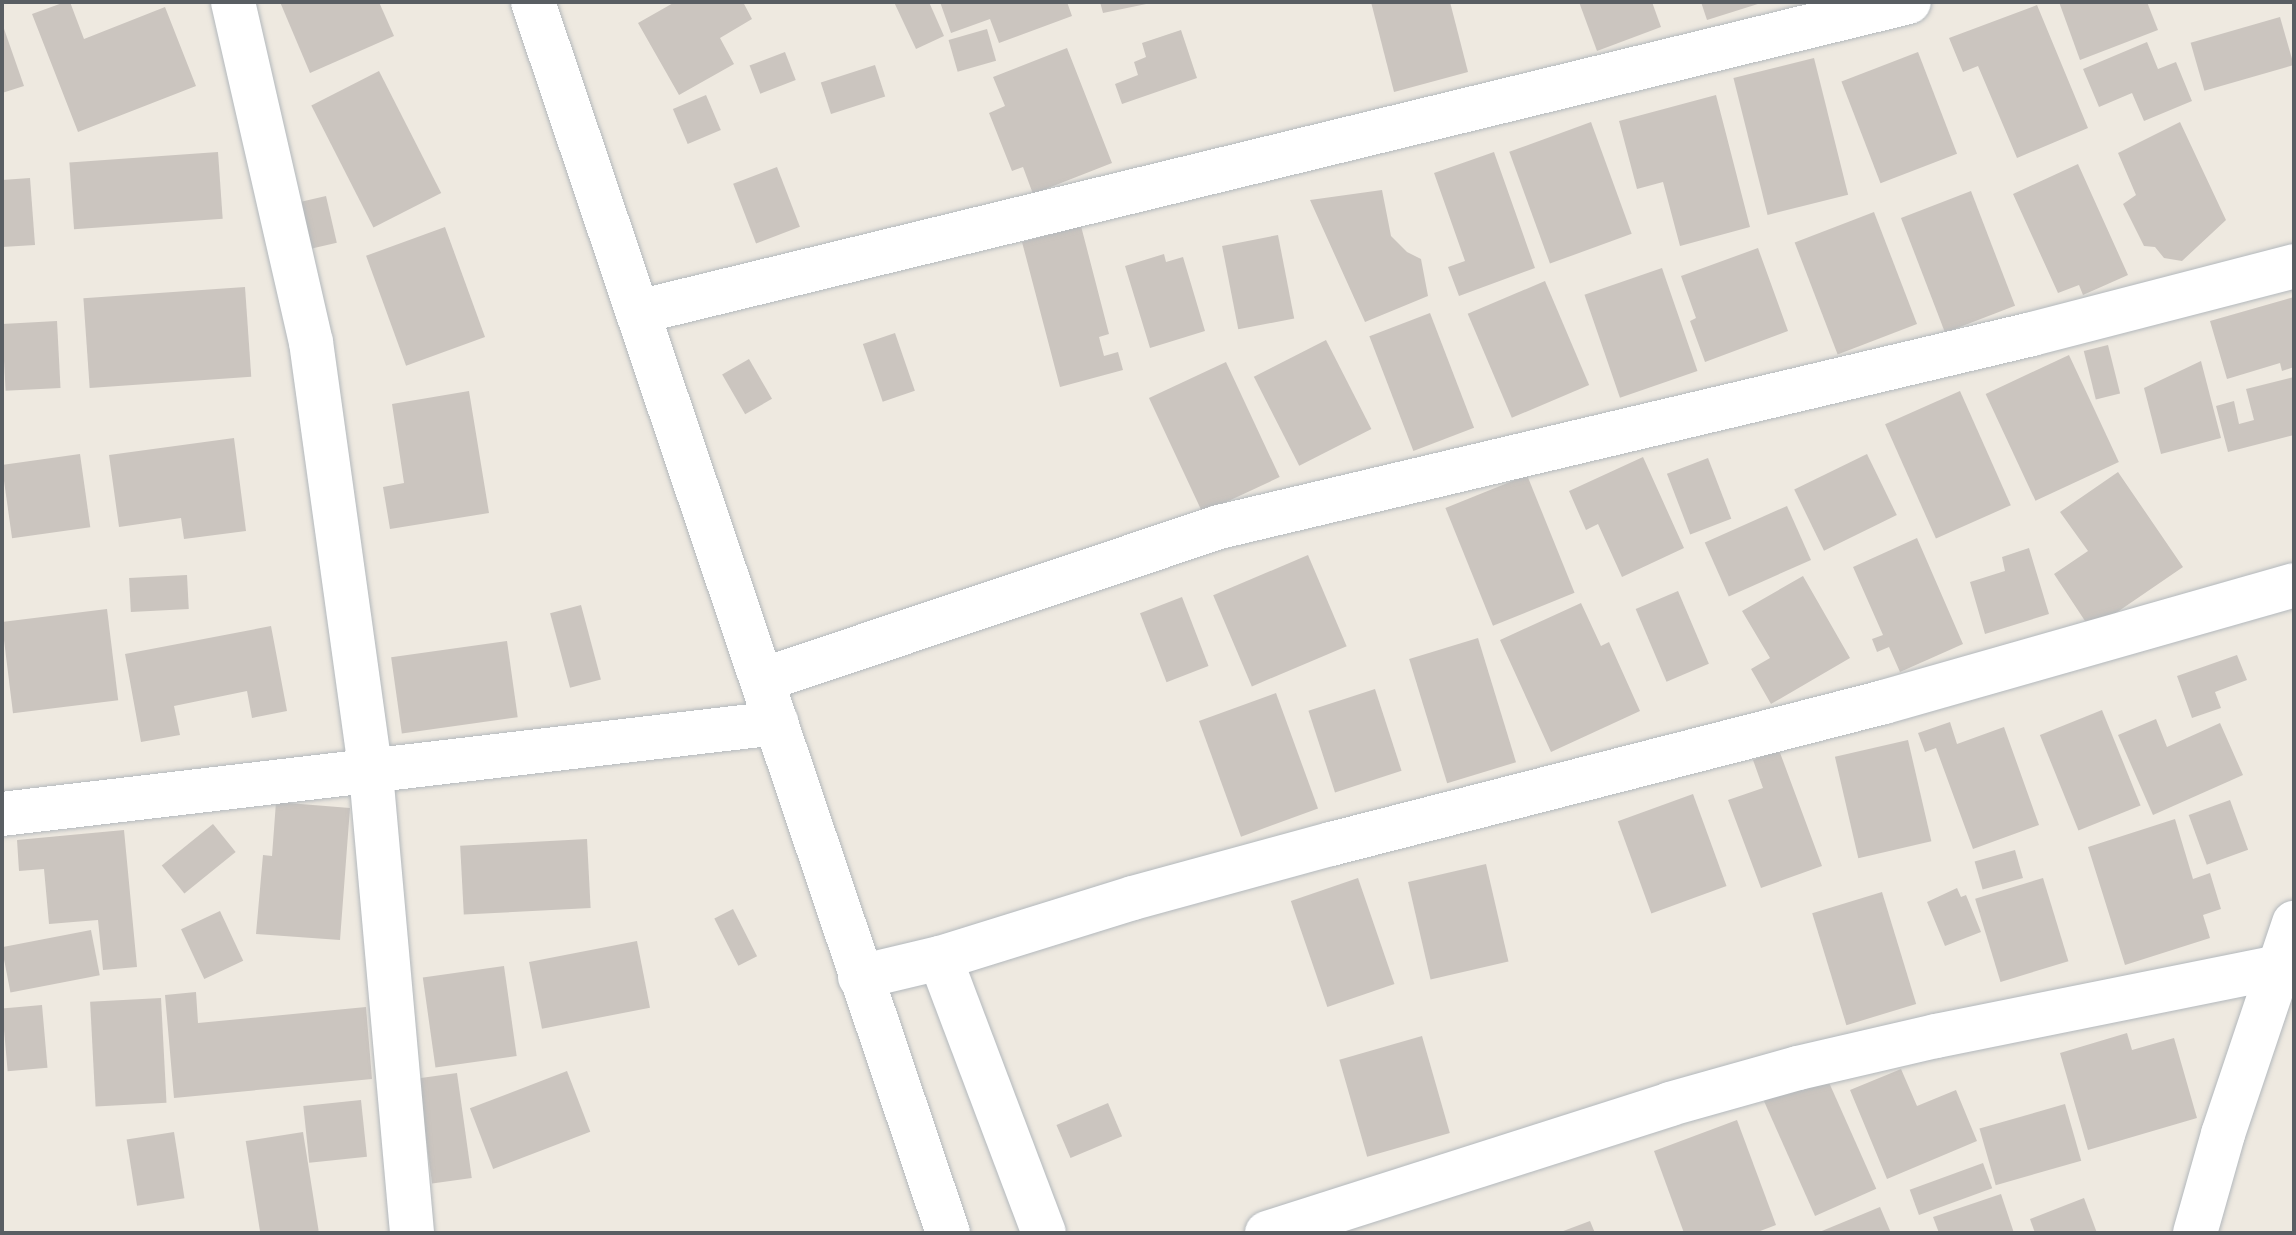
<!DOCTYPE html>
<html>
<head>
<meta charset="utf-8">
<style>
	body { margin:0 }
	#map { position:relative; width:2296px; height:1235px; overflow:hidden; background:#eee9e0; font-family:Arial,sans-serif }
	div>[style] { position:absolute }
	.building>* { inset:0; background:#cbc5bf; transform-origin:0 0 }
	.roads { filter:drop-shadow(0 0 2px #b3b8bc) drop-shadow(0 0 2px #b3b8bc) }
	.street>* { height:44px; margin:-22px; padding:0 22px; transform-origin:22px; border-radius:22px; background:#fff }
	.secondary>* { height:44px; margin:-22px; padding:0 22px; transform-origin:22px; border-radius:22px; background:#fff }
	span { translate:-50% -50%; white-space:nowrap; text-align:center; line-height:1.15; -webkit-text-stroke:7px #fff; paint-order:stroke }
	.frame { position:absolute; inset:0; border:4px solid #595e63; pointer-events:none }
</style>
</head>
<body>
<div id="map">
	<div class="building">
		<div style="clip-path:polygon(65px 2px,70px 2px,84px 39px,165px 7px,196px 86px,78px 132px,32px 14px)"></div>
		<div style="clip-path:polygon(280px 2px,379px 2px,394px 36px,310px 73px)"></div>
		<div style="clip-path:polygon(675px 2px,743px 2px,752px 19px,720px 38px,734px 64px,679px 95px,638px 23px)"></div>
		<div style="clip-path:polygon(894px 2px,929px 2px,944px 36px,916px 49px)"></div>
		<div style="clip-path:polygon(940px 2px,1067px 2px,1072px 16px,999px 43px,990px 19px,951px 33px)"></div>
		<div style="clip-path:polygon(1100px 2px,1150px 2px,1151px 3px,1103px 13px)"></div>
		<div style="clip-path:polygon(1371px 2px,1450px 2px,1468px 72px,1394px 92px)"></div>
		<div style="clip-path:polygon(1579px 2px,1652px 2px,1661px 27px,1597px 51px)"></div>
		<div style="clip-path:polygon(1701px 2px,1761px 2px,1761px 3px,1707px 20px)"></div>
		<div style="clip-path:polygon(2059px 2px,2147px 2px,2158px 30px,2080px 60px)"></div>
		<div style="clip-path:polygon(2037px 5px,2088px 128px,2017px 158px,1978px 66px,1963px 72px,1949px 38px)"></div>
		<div style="left:2280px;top:17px;width:50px;height:93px;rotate:74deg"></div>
		<div style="clip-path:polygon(2px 23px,24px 86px,2px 93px)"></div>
		<div style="left:987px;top:29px;width:33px;height:40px;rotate:74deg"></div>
		<div style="clip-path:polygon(1181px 30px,1197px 78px,1122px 104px,1115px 84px,1138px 75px,1134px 62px,1146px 57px,1142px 43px)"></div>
		<div style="clip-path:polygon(2147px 42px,2158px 69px,2176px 62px,2192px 101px,2144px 121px,2132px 93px,2099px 107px,2083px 69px)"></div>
		<div style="clip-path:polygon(1067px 48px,1112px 163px,1033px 194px,1023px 167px,1012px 171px,989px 113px,1005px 106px,993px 77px)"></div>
		<div style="left:785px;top:52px;width:30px;height:38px;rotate:69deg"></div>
		<div style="left:1918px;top:52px;width:109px;height:82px;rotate:69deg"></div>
		<div style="left:1814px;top:58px;width:141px;height:83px;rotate:76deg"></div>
		<div style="left:875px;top:65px;width:33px;height:57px;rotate:72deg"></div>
		<div style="left:379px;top:71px;width:137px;height:76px;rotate:63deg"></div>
		<div style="left:706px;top:95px;width:38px;height:36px;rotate:67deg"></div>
		<div style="clip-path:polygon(1716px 95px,1750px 227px,1680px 246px,1663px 182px,1637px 189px,1619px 121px)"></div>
		<div style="left:1591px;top:122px;width:119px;height:87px;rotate:70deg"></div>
		<div style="clip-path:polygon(2180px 122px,2226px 220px,2182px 261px,2164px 258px,2155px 247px,2144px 246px,2123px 204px,2136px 195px,2118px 153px)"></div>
		<div style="left:218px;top:152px;width:67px;height:149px;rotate:86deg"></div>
		<div style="clip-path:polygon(1494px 152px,1535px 268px,1459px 296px,1448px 267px,1465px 261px,1434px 173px)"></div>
		<div style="clip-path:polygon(2078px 164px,2128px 275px,2083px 295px,2079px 285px,2058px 293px,2013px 194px)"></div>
		<div style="left:777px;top:167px;width:64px;height:47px;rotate:69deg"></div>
		<div style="clip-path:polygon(30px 178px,35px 245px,2px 247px,2px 180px)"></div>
		<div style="clip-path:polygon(1382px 190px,1391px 236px,1407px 252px,1421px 259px,1428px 296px,1365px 322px,1310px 200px)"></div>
		<div style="left:1971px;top:191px;width:123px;height:75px;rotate:69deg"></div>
		<div style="left:326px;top:196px;width:48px;height:30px;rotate:77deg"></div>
		<div style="left:1874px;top:212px;width:120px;height:85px;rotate:69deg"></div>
		<div style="clip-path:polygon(1081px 226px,1109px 334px,1099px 337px,1104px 356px,1118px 352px,1123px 370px,1060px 387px,1022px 242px)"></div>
		<div style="left:445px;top:227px;width:117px;height:84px;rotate:70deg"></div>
		<div style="left:1278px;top:235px;width:85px;height:57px;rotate:79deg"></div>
		<div style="clip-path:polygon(1758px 248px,1788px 331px,1705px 362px,1690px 321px,1696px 318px,1681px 276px)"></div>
		<div style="clip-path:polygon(1164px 254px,1166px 262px,1183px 257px,1205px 331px,1150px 348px,1125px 266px)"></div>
		<div style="left:1662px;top:268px;width:109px;height:82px;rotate:71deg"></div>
		<div style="left:1545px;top:281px;width:113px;height:84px;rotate:67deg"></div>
		<div style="left:245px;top:287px;width:90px;height:162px;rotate:86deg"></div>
		<div style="clip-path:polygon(2294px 297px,2294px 367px,2282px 371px,2280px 363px,2227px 379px,2210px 321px)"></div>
		<div style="left:1430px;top:313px;width:123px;height:65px;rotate:69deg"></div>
		<div style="left:57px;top:321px;width:67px;height:55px;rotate:87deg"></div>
		<div style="left:895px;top:333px;width:61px;height:34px;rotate:71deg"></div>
		<div style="left:1326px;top:340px;width:100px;height:81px;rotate:63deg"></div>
		<div style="left:2108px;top:345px;width:50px;height:25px;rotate:76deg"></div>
		<div style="left:2069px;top:355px;width:118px;height:92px;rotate:65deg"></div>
		<div style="left:749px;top:359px;width:46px;height:31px;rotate:60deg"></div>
		<div style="clip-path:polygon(2201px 361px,2221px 438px,2161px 454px,2144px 388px)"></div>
		<div style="left:1226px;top:362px;width:127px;height:85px;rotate:65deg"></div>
		<div style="clip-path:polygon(2294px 377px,2294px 435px,2228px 452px,2216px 406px,2234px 401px,2239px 424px,2254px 420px,2246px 389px)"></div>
		<div style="clip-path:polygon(469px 391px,489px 513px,390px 529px,383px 487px,404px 483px,392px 404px)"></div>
		<div style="left:1960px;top:391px;width:125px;height:82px;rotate:66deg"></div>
		<div style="clip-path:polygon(234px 438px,246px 531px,184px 539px,181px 518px,119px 527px,109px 455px)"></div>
		<div style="left:80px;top:454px;width:74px;height:79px;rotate:82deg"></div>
		<div style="left:1867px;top:454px;width:68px;height:81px;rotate:64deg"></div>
		<div style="clip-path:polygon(1643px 457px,1684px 548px,1622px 577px,1598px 524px,1586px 530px,1569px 491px)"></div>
		<div style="left:1708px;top:458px;width:65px;height:44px;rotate:69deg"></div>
		<div style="clip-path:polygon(2118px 472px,2183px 567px,2091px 630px,2054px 574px,2088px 551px,2060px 512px)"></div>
		<div style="left:1527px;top:475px;width:127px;height:88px;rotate:68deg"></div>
		<div style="left:1787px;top:506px;width:59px;height:90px;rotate:66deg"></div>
		<div style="clip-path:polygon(1917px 538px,1963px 644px,1900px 672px,1889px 647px,1877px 652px,1872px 639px,1883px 635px,1853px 567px)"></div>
		<div style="clip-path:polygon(2029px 548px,2049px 614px,1985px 634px,1970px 582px,2005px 571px,2002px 557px)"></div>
		<div style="left:1308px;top:555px;width:99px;height:103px;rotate:67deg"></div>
		<div style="left:187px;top:575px;width:34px;height:58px;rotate:87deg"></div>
		<div style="clip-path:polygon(1803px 576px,1850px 658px,1771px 704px,1751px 669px,1770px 658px,1742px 611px)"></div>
		<div style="left:1678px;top:591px;width:79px;height:46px;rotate:67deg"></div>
		<div style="left:1182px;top:597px;width:74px;height:45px;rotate:69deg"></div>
		<div style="clip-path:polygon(1581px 603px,1601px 646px,1609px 642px,1640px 711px,1551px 752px,1500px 640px)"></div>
		<div style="left:581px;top:605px;width:77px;height:32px;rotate:75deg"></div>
		<div style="left:107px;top:609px;width:92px;height:106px;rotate:83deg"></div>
		<div style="clip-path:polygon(271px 626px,287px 711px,252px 718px,247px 691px,174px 706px,180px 735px,141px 742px,125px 654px)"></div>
		<div style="left:1478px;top:638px;width:130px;height:72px;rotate:73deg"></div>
		<div style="left:507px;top:641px;width:77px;height:117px;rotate:82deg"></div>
		<div style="clip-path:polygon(2237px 655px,2247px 680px,2215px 692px,2221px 708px,2192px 718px,2177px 676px)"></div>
		<div style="left:1375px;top:689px;width:86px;height:70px;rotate:72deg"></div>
		<div style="left:1276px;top:693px;width:123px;height:82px;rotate:70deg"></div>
		<div style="left:2102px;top:710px;width:103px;height:67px;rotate:68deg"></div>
		<div style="clip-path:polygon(2156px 719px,2167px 747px,2220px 723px,2243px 775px,2153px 815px,2118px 735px)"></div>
		<div style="clip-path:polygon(1950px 722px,1957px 744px,2004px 727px,2039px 825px,1973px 849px,1936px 748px,1925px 752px,1918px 733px)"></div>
		<div style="left:1908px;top:740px;width:104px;height:75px;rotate:77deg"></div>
		<div style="clip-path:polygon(1779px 750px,1822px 866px,1761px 888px,1728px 800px,1763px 788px,1753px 760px)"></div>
		<div style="left:1693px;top:794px;width:98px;height:80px;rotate:70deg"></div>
		<div style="left:2230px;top:800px;width:53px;height:44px;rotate:70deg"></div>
		<div style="clip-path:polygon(276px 802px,350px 808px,340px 940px,256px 934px,263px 855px,272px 856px)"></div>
		<div style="clip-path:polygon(2175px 819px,2193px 879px,2210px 873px,2221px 909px,2203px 915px,2210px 938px,2125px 965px,2088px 847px)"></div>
		<div style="left:213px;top:824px;width:36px;height:66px;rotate:51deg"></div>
		<div style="clip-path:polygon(124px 830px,137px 967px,103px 970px,98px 920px,49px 924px,44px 869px,19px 871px,17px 840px)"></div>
		<div style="left:587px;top:839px;width:69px;height:127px;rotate:87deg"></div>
		<div style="left:2015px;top:850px;width:29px;height:42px;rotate:74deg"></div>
		<div style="left:1486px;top:864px;width:100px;height:80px;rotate:77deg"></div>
		<div style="left:1358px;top:878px;width:112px;height:71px;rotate:71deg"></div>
		<div style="left:2043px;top:878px;width:87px;height:71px;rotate:73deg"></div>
		<div style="clip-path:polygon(1957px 888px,1961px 897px,1966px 895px,1981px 932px,1945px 946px,1927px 902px)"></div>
		<div style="left:1882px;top:892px;width:117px;height:73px;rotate:73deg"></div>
		<div style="left:733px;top:909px;width:53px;height:21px;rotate:63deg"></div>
		<div style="left:220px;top:911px;width:55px;height:43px;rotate:65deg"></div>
		<div style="left:91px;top:930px;width:46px;height:91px;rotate:79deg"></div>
		<div style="left:637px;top:941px;width:68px;height:110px;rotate:79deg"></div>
		<div style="left:504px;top:966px;width:91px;height:82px;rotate:82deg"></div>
		<div style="clip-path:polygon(196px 992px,198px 1023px,366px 1007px,372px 1079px,174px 1098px,165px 995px)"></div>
		<div style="left:161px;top:998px;width:105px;height:71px;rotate:87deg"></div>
		<div style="left:42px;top:1005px;width:63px;height:40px;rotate:85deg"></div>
		<div style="clip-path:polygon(2127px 1033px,2132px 1050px,2174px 1038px,2197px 1118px,2088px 1150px,2060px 1053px)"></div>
		<div style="left:1422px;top:1036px;width:101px;height:86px;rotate:74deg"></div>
		<div style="left:1823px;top:1069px;width:131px;height:67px;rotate:66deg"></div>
		<div style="clip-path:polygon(1901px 1069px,1917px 1106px,1956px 1090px,1977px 1141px,1887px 1179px,1850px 1090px)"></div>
		<div style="left:567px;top:1071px;width:65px;height:104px;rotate:69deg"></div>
		<div style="left:457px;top:1073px;width:106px;height:40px;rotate:82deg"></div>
		<div style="left:361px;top:1100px;width:57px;height:58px;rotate:84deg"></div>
		<div style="left:1108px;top:1103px;width:36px;height:56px;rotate:67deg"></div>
		<div style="left:2065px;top:1104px;width:59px;height:89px;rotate:74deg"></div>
		<div style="clip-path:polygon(1737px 1120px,1776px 1225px,1755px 1233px,1684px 1233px,1654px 1151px)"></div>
		<div style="left:174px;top:1132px;width:67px;height:48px;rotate:81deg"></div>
		<div style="left:303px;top:1132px;width:100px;height:58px;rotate:81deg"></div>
		<div style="left:1983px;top:1163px;width:27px;height:78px;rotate:70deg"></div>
		<div style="clip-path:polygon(2001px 1194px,2014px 1233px,1939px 1233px,1933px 1217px)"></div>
		<div style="clip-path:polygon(2084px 1198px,2097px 1233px,2035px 1233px,2030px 1219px)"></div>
		<div style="clip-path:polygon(1880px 1207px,1891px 1233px,1817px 1233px)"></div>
		<div style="clip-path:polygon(1590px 1221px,1595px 1233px,1558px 1233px)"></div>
	</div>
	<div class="roads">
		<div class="street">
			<div style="left:233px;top:2px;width:349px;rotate:77.1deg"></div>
			<div style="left:311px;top:342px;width:435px;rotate:82.1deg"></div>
			<div style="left:371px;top:773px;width:462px;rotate:84.9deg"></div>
			<div style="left:638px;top:312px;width:1308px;rotate:-13.71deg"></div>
			<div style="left:762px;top:680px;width:482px;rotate:-18.5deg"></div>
			<div style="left:1219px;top:527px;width:836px;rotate:-13.35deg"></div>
			<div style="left:2032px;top:334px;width:271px;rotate:-14.5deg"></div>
			<div style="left:2px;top:814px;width:780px;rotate:-6.7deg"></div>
			<div style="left:940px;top:958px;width:294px;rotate:69.3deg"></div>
			<div style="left:860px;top:977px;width:82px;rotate:-13.4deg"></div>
			<div style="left:940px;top:958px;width:202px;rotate:-17.3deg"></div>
			<div style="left:1133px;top:898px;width:205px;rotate:-15.3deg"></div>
			<div style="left:1331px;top:844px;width:571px;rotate:-14.4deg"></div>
			<div style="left:1884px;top:702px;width:426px;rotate:-15.9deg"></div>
			<div style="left:1267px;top:1233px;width:423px;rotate:-17.7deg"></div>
			<div style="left:1670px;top:1104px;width:133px;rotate:-15.7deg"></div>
			<div style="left:1798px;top:1068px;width:142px;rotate:-13.1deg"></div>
			<div style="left:1936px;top:1036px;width:365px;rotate:-11.4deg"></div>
			<div style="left:2195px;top:1233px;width:103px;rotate:-74.2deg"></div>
			<div style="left:2223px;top:1134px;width:223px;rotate:-71.4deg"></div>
		</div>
		<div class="secondary">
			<div style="left:533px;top:2px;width:1299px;rotate:71.37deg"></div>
		</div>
	</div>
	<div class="frame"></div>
</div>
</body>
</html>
